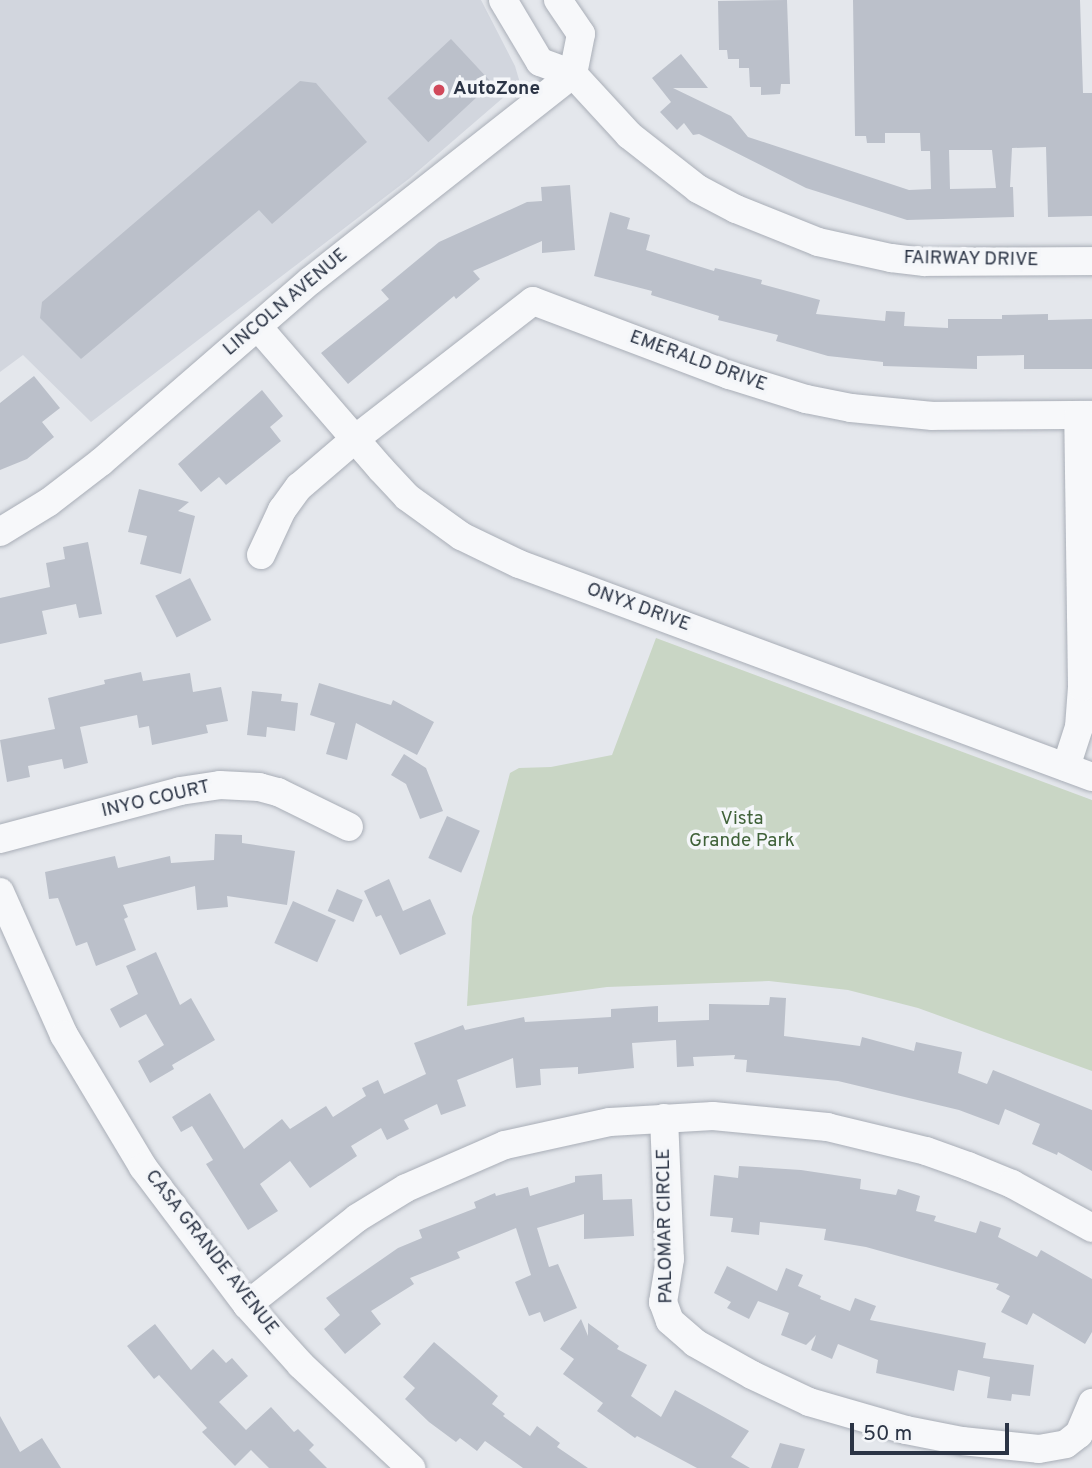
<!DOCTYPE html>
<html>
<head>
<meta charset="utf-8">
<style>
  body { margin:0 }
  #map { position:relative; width:1092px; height:1468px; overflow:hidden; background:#e4e7ec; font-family:Overpass,sans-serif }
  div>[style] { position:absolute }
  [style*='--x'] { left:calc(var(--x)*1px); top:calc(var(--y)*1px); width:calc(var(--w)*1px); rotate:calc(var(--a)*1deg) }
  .built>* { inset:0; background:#d2d6de }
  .green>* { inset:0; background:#c9d6c5 }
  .building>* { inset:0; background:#bbc0ca; transform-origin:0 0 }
  .roads { filter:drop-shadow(0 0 2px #a9aeb7) drop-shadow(0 0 2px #a9aeb7) }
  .minor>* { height:28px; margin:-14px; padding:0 14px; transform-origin:14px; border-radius:14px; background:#f7f8fa }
  .dots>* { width:19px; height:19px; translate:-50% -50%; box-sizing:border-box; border:4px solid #f4f6f9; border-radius:50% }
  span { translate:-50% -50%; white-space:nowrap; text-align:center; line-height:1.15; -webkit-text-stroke:7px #f4f6f9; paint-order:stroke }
  .poi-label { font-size:19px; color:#2b3445; font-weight:700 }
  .left { translate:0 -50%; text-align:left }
  .street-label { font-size:19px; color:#2b3445 }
  .park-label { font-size:19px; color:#3f6138 }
  .scale { position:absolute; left:850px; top:1423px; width:159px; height:32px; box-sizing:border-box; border:4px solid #2b3445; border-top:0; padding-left:9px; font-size:21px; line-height:24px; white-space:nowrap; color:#2b3445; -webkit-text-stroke:5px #f4f6f9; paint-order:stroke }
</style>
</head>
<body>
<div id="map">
  <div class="built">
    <i style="clip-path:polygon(0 0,481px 0,515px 66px,520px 83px,410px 178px,91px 422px,23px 355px,0 372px)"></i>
  </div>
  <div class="green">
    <i style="clip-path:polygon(656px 638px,1092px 800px,1092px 1071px,918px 1008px,848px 990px,769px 981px,607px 987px,467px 1006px,472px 917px,510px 773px,519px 768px,551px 767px,612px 755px)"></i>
  </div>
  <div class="building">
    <i style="clip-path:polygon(787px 0,790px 84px,781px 84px,780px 94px,761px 95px,761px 87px,750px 87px,749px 68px,739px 68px,739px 59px,728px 59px,727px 50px,719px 50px,718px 1px)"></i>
    <i style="clip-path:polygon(evenodd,853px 0,1080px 0,1083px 93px,1092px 93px,1092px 216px,1048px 217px,1046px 147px,1012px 148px,1010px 187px,1013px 187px,1014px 217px,907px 220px,806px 188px,699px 134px,693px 135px,684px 123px,677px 130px,660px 112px,671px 102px,652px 78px,681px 54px,708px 88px,673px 88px,731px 116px,748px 137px,909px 190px,931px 189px,930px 151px,921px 151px,920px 133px,885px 133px,885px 143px,867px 143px,866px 136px,855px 136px,853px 0,949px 150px,992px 150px,996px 188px,950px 189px,949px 150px)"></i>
    <i style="left:451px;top:39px;width:60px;height:87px;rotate:47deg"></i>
    <i style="clip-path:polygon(300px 81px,316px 83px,367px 142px,272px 224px,259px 210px,81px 359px,40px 318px,42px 302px)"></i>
    <i style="clip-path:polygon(570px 185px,575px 250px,542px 253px,542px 241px,473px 271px,480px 279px,456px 299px,454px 296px,348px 384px,321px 353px,389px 299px,381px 290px,439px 242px,527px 202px,542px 201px,541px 187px)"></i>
    <i style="clip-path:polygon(610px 212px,630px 218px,627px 229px,650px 235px,646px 250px,714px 271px,715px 268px,762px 280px,761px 284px,820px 300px,816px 314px,885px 321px,886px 311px,905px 312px,904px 326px,948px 328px,948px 319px,1002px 319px,1002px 315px,1048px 314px,1048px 320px,1092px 319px,1092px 369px,1024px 369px,1024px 355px,977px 356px,977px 369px,883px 366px,883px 362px,828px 356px,776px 341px,778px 335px,718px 320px,719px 316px,651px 295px,652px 291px,594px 276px)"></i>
    <i style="clip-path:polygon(34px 376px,60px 408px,42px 422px,54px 437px,27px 459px,0 470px,0 403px)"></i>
    <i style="clip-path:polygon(262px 390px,283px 416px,270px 427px,281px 441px,226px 485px,219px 477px,201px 492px,178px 464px)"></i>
    <i style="clip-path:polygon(139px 489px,189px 502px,178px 511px,195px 516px,181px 574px,140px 564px,147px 536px,128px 532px)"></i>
    <i style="clip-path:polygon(88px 542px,102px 614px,79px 618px,76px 604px,42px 611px,47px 634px,0 644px,0 598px,50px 587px,46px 563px,65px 559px,63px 547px)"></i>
    <i style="left:190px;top:578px;width:47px;height:39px;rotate:63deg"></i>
    <i style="clip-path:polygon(141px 672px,143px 681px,190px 673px,193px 692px,221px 687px,228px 721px,206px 725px,208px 733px,152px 745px,149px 726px,139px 728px,137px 715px,80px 727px,88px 763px,64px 769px,62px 759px,28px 766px,30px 777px,7px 782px,0 740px,55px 729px,48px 698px,105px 684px,104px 680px)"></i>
    <i style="clip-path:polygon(319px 683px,391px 705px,393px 700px,434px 722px,417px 755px,356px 723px,347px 760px,326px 754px,335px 723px,310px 715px)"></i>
    <i style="clip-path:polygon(252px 691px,282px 694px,281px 701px,298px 703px,295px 731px,267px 727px,266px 737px,247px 735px)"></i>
    <i style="clip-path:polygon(404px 754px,426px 768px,443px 811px,420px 819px,406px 784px,391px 775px)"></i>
    <i style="left:447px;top:816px;width:36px;height:46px;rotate:24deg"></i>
    <i style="clip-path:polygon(215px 834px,242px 835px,242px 843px,295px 851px,287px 905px,227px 896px,228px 907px,197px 910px,195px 886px,123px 905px,128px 917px,124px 919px,136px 950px,96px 966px,87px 942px,76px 946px,58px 898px,49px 899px,45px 872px,115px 856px,118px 868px,170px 856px,171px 863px,214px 860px)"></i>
    <i style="clip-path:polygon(389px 879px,403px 911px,430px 899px,446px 934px,400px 955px,381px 915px,376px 917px,364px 891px)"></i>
    <i style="left:337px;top:889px;width:28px;height:24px;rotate:23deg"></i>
    <i style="left:293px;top:901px;width:47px;height:46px;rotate:24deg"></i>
    <i style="clip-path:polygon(156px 952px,180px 1005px,191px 998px,215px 1040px,172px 1065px,174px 1069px,150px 1083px,138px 1061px,164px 1045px,146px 1014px,120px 1028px,110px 1009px,138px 994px,126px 966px)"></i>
    <i style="clip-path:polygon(770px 997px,786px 998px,784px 1036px,860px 1046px,862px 1037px,914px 1051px,916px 1042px,962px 1052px,958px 1073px,987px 1084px,993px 1070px,1092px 1110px,1092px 1171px,1058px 1152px,1057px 1155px,1032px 1144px,1040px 1124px,1005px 1109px,999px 1125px,959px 1110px,838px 1081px,746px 1072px,747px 1060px,734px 1059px,735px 1055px,693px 1057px,694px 1066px,677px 1067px,676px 1040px,632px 1043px,634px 1068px,578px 1074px,578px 1067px,540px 1069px,541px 1085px,516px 1088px,513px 1058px,457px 1080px,466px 1106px,441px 1115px,437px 1104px,404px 1120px,409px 1129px,387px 1140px,381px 1128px,351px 1146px,357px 1156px,310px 1188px,290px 1161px,260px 1184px,278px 1211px,248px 1230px,206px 1164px,213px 1160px,192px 1126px,181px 1132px,172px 1117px,210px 1093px,244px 1149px,282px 1119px,290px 1129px,326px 1106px,333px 1117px,366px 1096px,362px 1088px,378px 1080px,384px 1094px,426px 1074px,414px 1043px,463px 1025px,465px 1030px,524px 1017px,525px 1022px,611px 1017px,611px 1009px,658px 1006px,658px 1022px,709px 1020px,709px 1004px,769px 1005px)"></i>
    <i style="clip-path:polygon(739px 1166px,801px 1170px,861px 1179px,860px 1189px,896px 1195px,898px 1189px,920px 1196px,916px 1211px,936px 1216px,934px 1221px,976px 1233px,980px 1221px,1001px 1228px,998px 1237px,1037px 1257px,1041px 1250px,1092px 1279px,1092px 1332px,1085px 1344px,1033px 1313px,1027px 1325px,1001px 1312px,1010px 1296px,996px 1289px,999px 1284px,866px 1247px,824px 1240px,826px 1229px,760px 1222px,759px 1235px,731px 1232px,733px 1218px,710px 1216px,714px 1175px,738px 1178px)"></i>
    <i style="clip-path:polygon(602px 1174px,603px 1200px,632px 1199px,634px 1236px,584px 1239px,584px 1214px,537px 1228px,549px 1267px,558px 1264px,577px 1308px,544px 1322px,540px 1312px,529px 1316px,515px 1282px,531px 1275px,516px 1228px,457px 1252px,460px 1258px,410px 1278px,414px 1284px,371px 1311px,381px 1324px,345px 1354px,324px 1329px,340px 1315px,326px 1298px,398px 1248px,422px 1238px,419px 1230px,476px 1208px,474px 1202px,495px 1193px,496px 1196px,528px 1187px,530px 1196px,575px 1182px,575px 1176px)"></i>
    <i style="clip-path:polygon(727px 1266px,777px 1291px,786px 1268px,803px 1275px,798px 1286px,821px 1296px,820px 1299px,850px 1311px,855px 1298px,876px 1306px,870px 1320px,986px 1343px,983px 1358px,1034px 1365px,1030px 1396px,1012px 1394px,1011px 1401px,987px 1398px,990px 1377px,958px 1370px,954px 1391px,876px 1373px,878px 1360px,838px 1344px,832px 1359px,811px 1350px,816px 1335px,806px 1345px,781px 1335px,789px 1313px,758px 1301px,749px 1319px,727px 1308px,731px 1302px,714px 1293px)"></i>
    <i style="clip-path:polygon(581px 1319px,588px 1336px,588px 1323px,619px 1346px,617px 1349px,647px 1365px,631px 1396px,661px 1417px,675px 1390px,749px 1431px,731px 1457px,750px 1468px,697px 1468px,637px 1436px,635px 1438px,597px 1411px,603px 1403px,563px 1374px,574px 1359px,560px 1349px)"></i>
    <i style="clip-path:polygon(155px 1324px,191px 1370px,213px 1349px,226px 1363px,232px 1358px,248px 1376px,219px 1402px,246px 1430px,271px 1407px,294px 1432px,298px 1429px,314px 1445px,309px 1450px,327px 1468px,269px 1468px,251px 1450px,235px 1466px,202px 1432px,207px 1428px,159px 1375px,154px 1379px,127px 1346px)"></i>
    <i style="clip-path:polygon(434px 1342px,498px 1396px,492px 1404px,505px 1414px,503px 1416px,530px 1436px,537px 1426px,560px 1443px,557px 1447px,588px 1468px,523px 1468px,485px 1441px,477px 1451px,460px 1438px,456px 1442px,429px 1422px,405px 1399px,415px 1388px,403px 1377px)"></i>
    <i style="clip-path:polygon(0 1416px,20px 1452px,42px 1438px,61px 1468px,0 1468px)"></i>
    <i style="clip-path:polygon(780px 1443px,805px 1449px,798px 1468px,771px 1468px)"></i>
  </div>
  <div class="roads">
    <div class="minor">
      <i style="--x:503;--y:0;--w:72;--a:59.2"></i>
      <i style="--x:540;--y:62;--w:35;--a:20"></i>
      <i style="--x:573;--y:74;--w:83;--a:47.4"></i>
      <i style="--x:629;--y:135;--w:88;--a:38"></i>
      <i style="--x:698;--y:189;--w:43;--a:27.8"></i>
      <i style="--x:736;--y:209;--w:88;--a:21.9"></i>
      <i style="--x:818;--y:242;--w:75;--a:12.4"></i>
      <i style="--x:891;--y:258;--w:34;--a:7"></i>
      <i style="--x:925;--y:262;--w:167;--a:-0.3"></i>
      <i style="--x:558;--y:0;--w:41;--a:55.9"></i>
      <i style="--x:581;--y:34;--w:41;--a:101.3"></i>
      <i style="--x:258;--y:327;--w:188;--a:49.1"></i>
      <i style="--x:381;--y:469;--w:38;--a:47"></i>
      <i style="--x:407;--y:497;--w:67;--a:35.8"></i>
      <i style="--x:461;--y:536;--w:64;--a:25.8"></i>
      <i style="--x:519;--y:564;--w:611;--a:20.39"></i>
      <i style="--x:0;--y:532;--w:57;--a:-31.5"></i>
      <i style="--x:49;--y:502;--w:66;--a:-37.6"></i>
      <i style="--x:101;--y:462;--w:276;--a:-40.9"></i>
      <i style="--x:310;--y:281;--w:335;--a:-38.2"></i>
      <i style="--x:261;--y:555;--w:50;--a:-65"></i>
      <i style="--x:282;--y:510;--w:29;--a:-54"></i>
      <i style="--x:299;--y:487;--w:74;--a:-40.6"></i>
      <i style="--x:355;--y:439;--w:225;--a:-37.8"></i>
      <i style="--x:533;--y:301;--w:210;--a:20.7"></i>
      <i style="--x:729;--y:375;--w:81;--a:17.3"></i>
      <i style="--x:806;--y:399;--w:46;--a:11.3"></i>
      <i style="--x:851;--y:408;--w:82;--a:5.6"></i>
      <i style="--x:933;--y:416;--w:159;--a:-0.4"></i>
      <i style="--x:1066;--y:767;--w:42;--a:-72"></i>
      <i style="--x:1079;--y:727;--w:40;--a:-85.7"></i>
      <i style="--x:1082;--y:687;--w:272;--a:-90.8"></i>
      <i style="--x:0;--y:839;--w:186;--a:-14.9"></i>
      <i style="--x:180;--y:791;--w:40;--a:-8.5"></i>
      <i style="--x:220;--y:785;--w:39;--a:3"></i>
      <i style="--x:259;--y:787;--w:20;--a:15"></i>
      <i style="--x:278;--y:792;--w:79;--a:26.2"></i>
      <i style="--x:0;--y:892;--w:157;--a:65.9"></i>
      <i style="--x:64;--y:1035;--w:154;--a:59.1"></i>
      <i style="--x:143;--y:1167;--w:173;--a:53"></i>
      <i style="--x:247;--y:1305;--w:81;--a:48"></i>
      <i style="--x:301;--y:1365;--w:151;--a:43.1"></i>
      <i style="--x:664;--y:1118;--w:141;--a:87.6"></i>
      <i style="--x:670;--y:1259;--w:44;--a:99.2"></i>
      <i style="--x:663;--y:1302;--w:20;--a:70"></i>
      <i style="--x:670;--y:1321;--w:33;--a:41"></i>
      <i style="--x:695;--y:1343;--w:65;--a:29.3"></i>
      <i style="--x:752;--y:1375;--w:63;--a:25.3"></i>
      <i style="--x:809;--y:1402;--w:101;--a:16.1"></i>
      <i style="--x:906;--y:1430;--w:57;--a:11.1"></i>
      <i style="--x:962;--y:1441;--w:77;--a:5.9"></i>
      <i style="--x:1039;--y:1449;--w:27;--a:-10"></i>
      <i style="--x:1066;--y:1444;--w:16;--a:-38"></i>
      <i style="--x:1079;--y:1434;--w:34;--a:-67"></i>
      <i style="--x:247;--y:1305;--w:140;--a:-38.3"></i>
      <i style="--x:357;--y:1218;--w:57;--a:-31.5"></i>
      <i style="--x:406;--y:1188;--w:108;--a:-23.5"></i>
      <i style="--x:505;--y:1145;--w:107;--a:-12.4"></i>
      <i style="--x:610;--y:1122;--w:103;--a:-3.3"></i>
      <i style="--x:713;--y:1116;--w:115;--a:5.5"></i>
      <i style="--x:827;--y:1127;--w:102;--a:13.6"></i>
      <i style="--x:926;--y:1151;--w:45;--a:19.7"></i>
      <i style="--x:968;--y:1166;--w:48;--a:22.2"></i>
      <i style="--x:1012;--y:1184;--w:91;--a:28.8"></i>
    </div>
  </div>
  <div class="dots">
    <i style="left:439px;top:90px;background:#d1495b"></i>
  </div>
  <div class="poi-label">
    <span class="left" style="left:453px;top:90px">AutoZone</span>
  </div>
  <div class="street-label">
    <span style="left:971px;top:260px;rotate:1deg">FAIRWAY DRIVE</span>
    <span style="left:286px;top:303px;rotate:-40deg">LINCOLN AVENUE</span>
    <span style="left:698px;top:362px;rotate:20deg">EMERALD DRIVE</span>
    <span style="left:638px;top:608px;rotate:20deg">ONYX DRIVE</span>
    <span style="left:156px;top:800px;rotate:-13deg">INYO COURT</span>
    <span style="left:666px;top:1226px;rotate:-91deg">PALOMAR CIRCLE</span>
    <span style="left:211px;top:1253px;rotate:52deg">CASA GRANDE AVENUE</span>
  </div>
  <div class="park-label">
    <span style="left:742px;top:831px">Vista<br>Grande Park</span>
  </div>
  <div class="scale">50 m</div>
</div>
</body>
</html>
